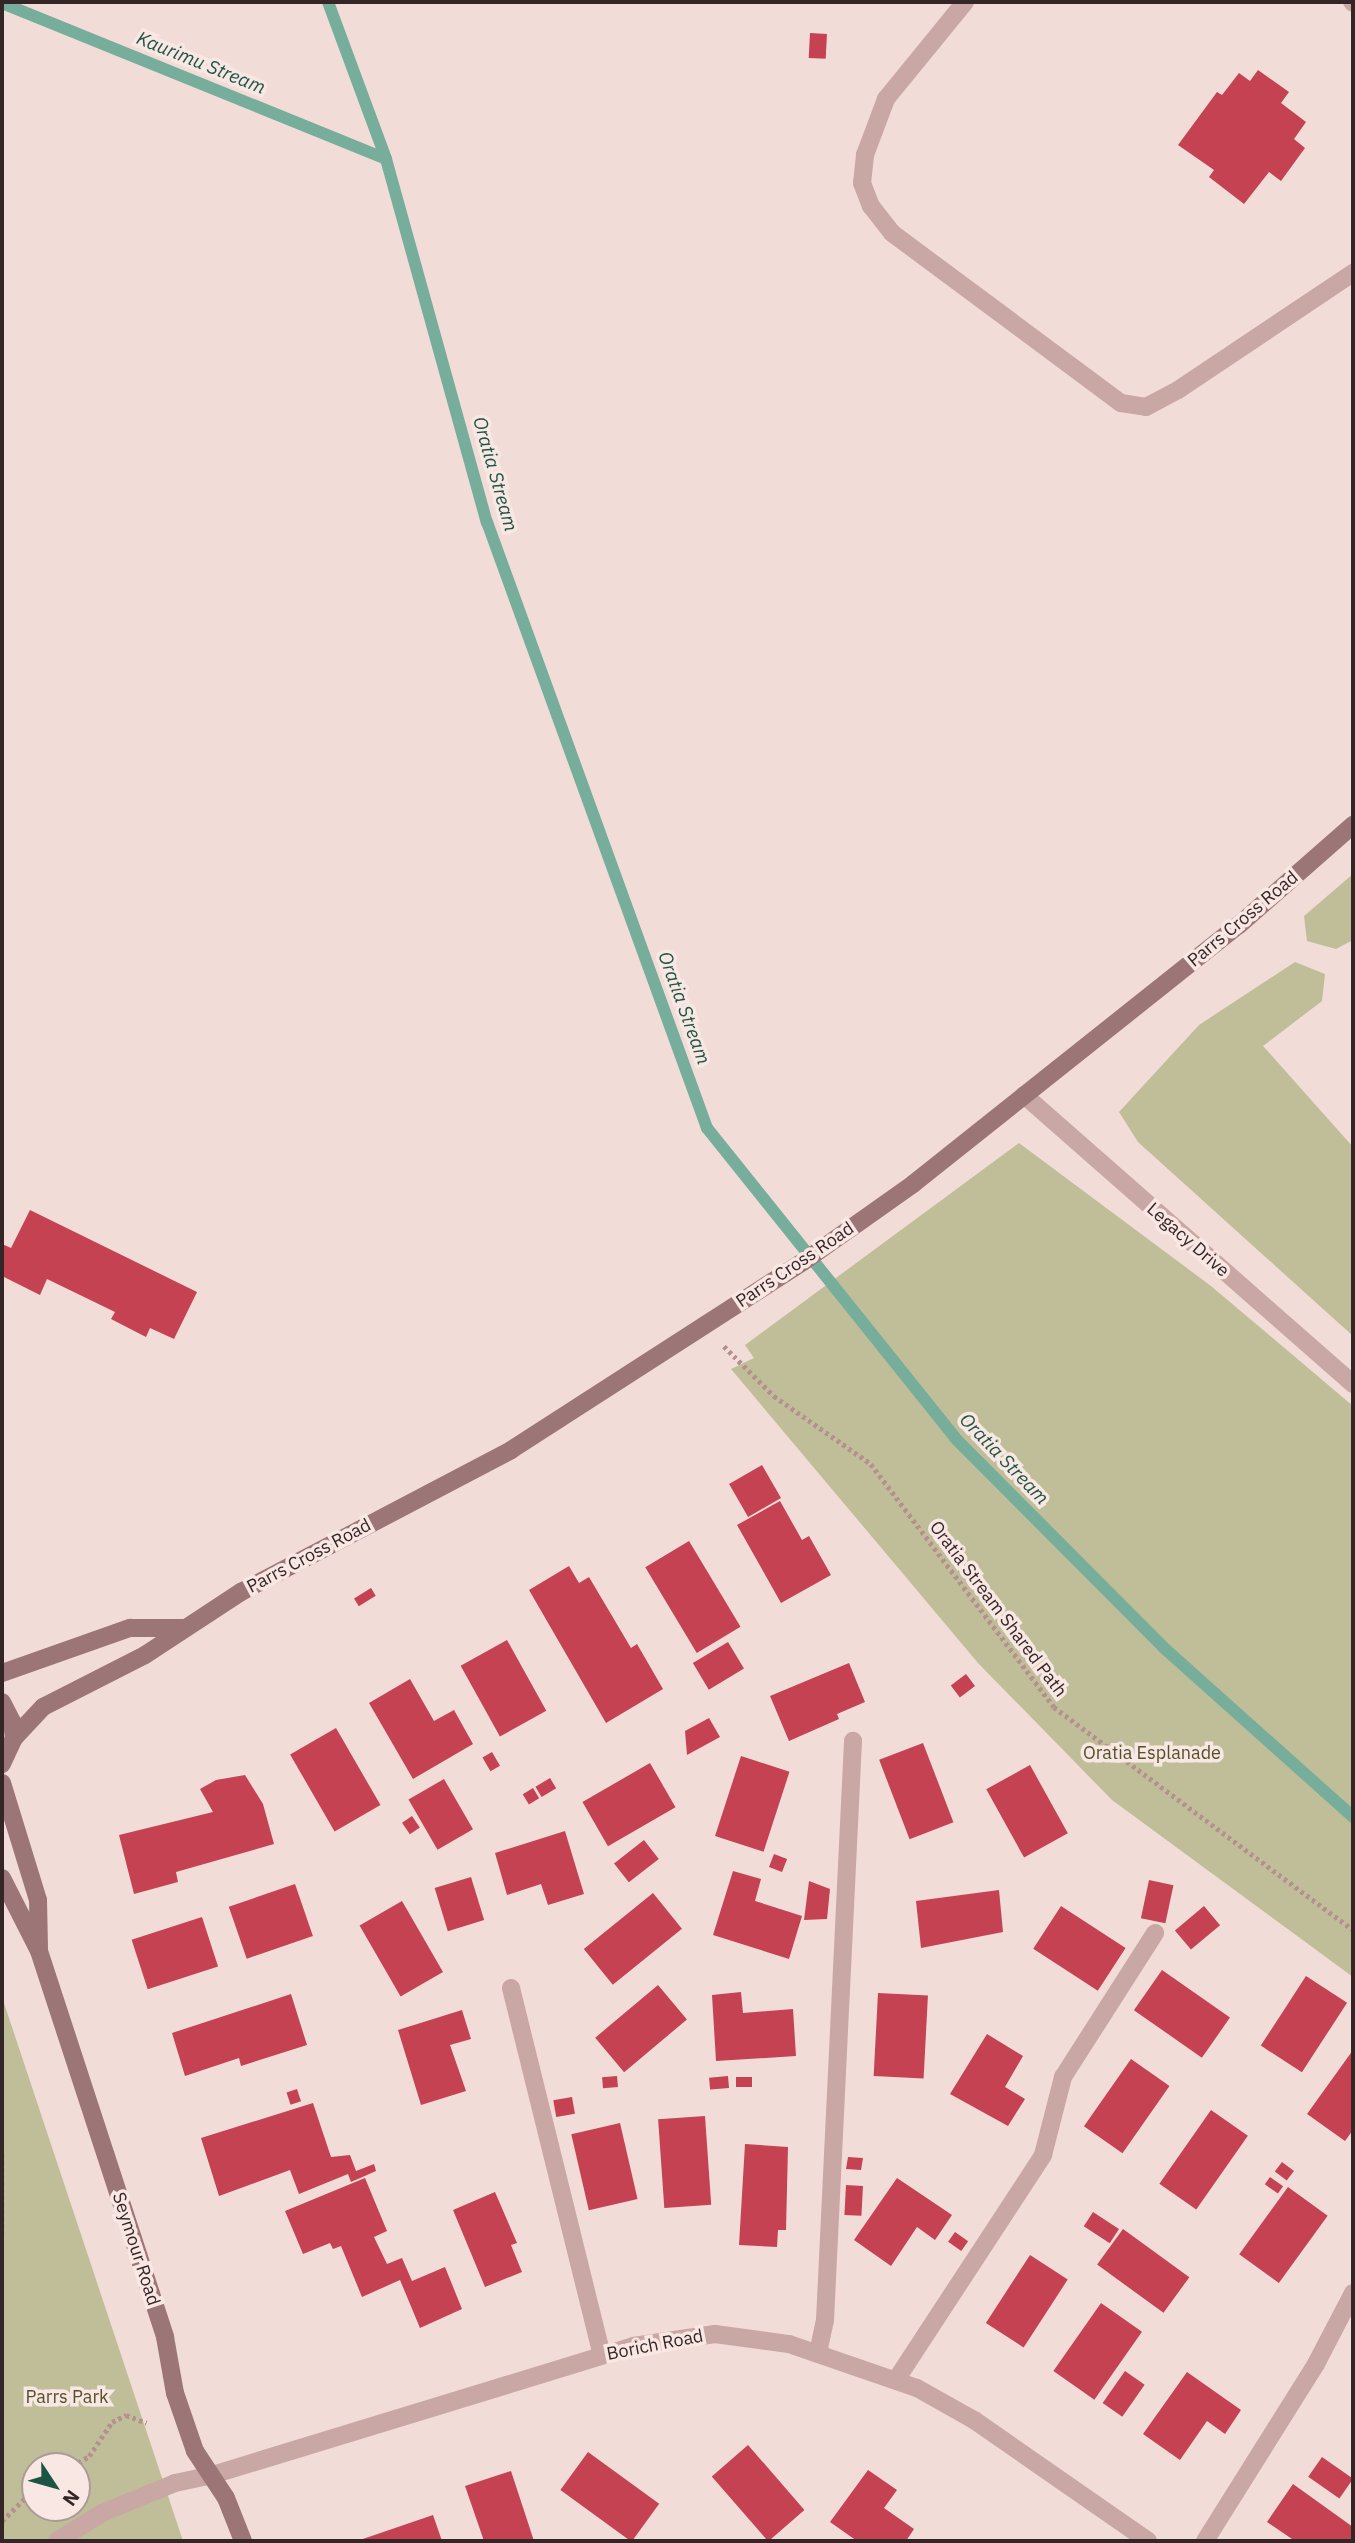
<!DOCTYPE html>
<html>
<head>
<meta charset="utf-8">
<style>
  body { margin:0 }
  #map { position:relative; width:1355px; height:2543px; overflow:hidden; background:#f1dcd8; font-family:"IBM Plex Sans",sans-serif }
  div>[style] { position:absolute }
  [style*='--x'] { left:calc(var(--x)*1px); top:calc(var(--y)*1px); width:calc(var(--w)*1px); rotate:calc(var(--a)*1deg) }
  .green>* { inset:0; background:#bfbe98 }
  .stream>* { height:12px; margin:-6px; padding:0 6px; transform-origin:6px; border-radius:6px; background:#77ad9b }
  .building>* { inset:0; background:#c54253; transform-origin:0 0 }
  .path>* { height:4.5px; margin-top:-2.25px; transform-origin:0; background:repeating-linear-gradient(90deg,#b4918f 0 3.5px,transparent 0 7px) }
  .service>* { height:18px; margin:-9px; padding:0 9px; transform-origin:9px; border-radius:9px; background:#c8a7a4 }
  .minor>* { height:18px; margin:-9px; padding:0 9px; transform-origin:9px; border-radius:9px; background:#c8a7a4 }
  .secondary>* { height:18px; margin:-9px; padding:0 9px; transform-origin:9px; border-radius:9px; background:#9c7676 }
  span { translate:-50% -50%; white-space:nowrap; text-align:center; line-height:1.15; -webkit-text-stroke:7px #f9e7e4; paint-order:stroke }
  .street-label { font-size:18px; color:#342627 }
  .park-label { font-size:18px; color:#52512a }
  .water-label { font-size:19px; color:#1c5543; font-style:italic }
  .frame { position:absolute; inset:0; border:4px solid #342627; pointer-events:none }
  .north { position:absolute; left:21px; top:2452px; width:70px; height:70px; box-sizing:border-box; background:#f9e7e4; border:2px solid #aa9a98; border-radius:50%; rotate:126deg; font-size:19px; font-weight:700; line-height:28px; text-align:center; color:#342627 }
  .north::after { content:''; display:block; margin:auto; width:24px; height:32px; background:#1c5543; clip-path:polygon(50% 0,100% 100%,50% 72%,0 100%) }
</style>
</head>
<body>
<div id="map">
  <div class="green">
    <i style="clip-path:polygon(1353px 874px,1353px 940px,1336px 949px,1307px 941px,1304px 916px)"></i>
    <i style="clip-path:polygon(1295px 962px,1325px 974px,1322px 1001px,1263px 1046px,1353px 1147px,1353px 1336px,1138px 1142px,1119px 1112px,1199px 1025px)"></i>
    <i style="clip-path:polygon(1019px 1143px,1211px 1286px,1353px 1406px,1353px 1977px,1112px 1800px,978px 1663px,731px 1369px,754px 1358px,745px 1345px)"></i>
    <i style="clip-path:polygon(evenodd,2px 1997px,183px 2541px,2px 2541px,2px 1997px,35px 2466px,77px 2466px,77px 2508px,35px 2508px,35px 2466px)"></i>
  </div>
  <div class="stream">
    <i style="--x:328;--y:2;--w:167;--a:69.7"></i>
    <i style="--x:386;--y:159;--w:377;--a:74.5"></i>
    <i style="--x:487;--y:522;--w:645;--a:70.05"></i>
    <i style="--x:707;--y:1128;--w:397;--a:51.3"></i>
    <i style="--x:955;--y:1438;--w:295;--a:45.1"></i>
    <i style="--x:1163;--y:1647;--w:255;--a:41.8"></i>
    <i style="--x:2;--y:3;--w:414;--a:22.1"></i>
  </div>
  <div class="building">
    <i style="left:810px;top:33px;width:17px;height:25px;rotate:3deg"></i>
    <i style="clip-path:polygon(1258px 70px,1289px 92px,1281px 103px,1306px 122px,1294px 139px,1305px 148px,1281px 181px,1269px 172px,1244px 204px,1209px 177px,1214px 170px,1178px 145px,1217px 92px,1222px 95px,1239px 73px,1250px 81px)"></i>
    <i style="clip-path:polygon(30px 1210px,197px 1292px,174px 1339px,150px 1328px,146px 1337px,111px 1319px,115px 1312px,47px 1279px,40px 1295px,2px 1276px,2px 1244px,11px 1248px)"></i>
    <i style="left:762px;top:1465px;width:38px;height:38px;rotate:60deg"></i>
    <i style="clip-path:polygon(780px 1501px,802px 1540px,809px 1536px,831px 1575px,781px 1603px,737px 1525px)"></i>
    <i style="left:689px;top:1541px;width:100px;height:51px;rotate:59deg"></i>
    <i style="clip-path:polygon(569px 1566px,579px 1583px,589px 1577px,631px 1648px,637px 1644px,663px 1689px,606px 1723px,529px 1590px)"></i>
    <i style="left:371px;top:1588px;width:9px;height:20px;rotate:58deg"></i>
    <i style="left:507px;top:1640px;width:81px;height:53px;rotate:61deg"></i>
    <i style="left:728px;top:1642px;width:31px;height:41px;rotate:59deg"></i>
    <i style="clip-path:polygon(849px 1663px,865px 1702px,837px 1714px,839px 1719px,789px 1741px,770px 1696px)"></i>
    <i style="left:966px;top:1674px;width:15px;height:19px;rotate:53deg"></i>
    <i style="clip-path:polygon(410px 1679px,434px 1721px,454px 1710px,473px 1744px,413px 1779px,369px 1703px)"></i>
    <i style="clip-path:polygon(709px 1718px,720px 1737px,687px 1755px,685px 1731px)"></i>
    <i style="left:336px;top:1728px;width:89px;height:53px;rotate:60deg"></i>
    <i style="left:923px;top:1743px;width:85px;height:47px;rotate:69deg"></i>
    <i style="left:492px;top:1752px;width:16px;height:11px;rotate:60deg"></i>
    <i style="left:741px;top:1756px;width:51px;height:84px;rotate:18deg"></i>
    <i style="left:650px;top:1763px;width:51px;height:78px;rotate:60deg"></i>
    <i style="left:1030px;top:1765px;width:78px;height:50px;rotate:61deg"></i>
    <i style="clip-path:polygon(245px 1775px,263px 1804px,274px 1844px,176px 1872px,178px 1882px,134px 1894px,119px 1835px,213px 1812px,200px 1789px,216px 1780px)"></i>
    <i style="left:550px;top:1778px;width:12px;height:17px;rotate:59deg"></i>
    <i style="left:444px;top:1779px;width:58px;height:41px;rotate:60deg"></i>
    <i style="left:533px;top:1788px;width:12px;height:12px;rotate:59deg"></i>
    <i style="left:412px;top:1816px;width:14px;height:12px;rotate:56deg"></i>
    <i style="clip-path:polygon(565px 1831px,584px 1894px,548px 1905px,541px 1884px,507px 1895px,495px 1853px)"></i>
    <i style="left:644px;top:1840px;width:24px;height:38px;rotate:52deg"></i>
    <i style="left:774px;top:1854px;width:14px;height:14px;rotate:21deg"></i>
    <i style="clip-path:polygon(733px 1871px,761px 1879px,755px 1901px,802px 1916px,789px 1959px,713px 1935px)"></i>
    <i style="left:471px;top:1877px;width:45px;height:38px;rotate:73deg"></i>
    <i style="left:1149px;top:1880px;width:25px;height:39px;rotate:12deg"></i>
    <i style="clip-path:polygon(809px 1881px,830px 1889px,827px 1919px,804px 1920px)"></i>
    <i style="left:295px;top:1884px;width:55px;height:70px;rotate:71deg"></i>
    <i style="clip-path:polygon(999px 1890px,1003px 1932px,921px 1948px,916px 1901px)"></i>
    <i style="left:653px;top:1893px;width:46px;height:89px;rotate:51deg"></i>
    <i style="left:402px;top:1901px;width:82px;height:49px;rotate:60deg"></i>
    <i style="left:1061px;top:1906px;width:77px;height:51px;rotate:33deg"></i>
    <i style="left:1204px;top:1906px;width:25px;height:38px;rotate:50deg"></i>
    <i style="left:202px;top:1917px;width:52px;height:74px;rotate:72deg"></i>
    <i style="left:1162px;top:1970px;width:83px;height:49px;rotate:35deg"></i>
    <i style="left:1306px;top:1976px;width:49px;height:83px;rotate:33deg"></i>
    <i style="left:658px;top:1985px;width:45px;height:82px;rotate:50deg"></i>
    <i style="clip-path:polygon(741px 1992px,743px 2013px,793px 2009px,796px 2056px,716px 2061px,712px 1995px)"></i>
    <i style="left:878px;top:1993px;width:50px;height:83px;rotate:3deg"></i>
    <i style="clip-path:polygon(291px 1994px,307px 2045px,241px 2066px,239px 2058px,185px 2076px,172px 2033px)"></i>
    <i style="clip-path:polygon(462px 2010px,471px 2039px,450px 2045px,466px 2091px,421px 2105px,398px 2030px)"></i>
    <i style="clip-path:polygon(987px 2034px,1023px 2056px,1005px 2087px,1025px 2099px,1008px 2126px,950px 2094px)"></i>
    <i style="clip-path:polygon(1353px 2050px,1353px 2130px,1345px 2141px,1307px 2114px)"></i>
    <i style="left:1131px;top:2059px;width:47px;height:82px;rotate:35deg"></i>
    <i style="left:617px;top:2076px;width:11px;height:15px;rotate:85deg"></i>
    <i style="left:728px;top:2076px;width:12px;height:19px;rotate:85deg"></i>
    <i style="left:752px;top:2077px;width:10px;height:16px;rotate:90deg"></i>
    <i style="left:297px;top:2089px;width:13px;height:11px;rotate:72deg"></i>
    <i style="left:572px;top:2097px;width:17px;height:19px;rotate:80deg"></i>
    <i style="clip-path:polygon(313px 2103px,331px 2157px,350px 2155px,356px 2171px,374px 2164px,376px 2171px,351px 2182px,348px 2174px,299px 2194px,290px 2170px,219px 2196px,201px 2138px)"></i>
    <i style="left:1211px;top:2110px;width:45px;height:90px;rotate:35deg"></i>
    <i style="left:705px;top:2116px;width:89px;height:47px;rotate:86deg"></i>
    <i style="left:620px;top:2123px;width:78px;height:50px;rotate:77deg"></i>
    <i style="clip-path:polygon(745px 2144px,788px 2147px,786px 2230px,778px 2230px,777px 2247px,739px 2245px)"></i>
    <i style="clip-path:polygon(848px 2157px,863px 2158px,861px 2170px,846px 2169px)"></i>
    <i style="left:1282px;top:2162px;width:15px;height:12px;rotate:37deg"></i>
    <i style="left:1270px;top:2177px;width:16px;height:9px;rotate:35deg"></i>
    <i style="clip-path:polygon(365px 2178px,387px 2231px,374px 2237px,387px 2264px,402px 2258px,412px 2281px,445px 2267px,462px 2309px,420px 2328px,400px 2280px,362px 2297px,341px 2246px,333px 2249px,330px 2243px,303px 2254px,285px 2211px)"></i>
    <i style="clip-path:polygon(897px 2178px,952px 2215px,935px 2240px,917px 2227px,891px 2266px,854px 2240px)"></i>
    <i style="left:846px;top:2185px;width:17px;height:30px;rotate:3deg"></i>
    <i style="left:1288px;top:2187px;width:49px;height:83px;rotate:36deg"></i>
    <i style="clip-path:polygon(495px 2192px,517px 2243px,511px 2245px,522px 2272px,485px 2287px,453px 2210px)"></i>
    <i style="left:1093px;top:2212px;width:31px;height:17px;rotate:33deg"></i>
    <i style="left:1123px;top:2229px;width:82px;height:44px;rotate:36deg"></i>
    <i style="left:955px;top:2232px;width:16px;height:12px;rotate:35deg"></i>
    <i style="left:1030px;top:2255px;width:45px;height:81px;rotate:33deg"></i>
    <i style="left:1101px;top:2303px;width:50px;height:83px;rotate:35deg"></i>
    <i style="left:1125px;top:2371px;width:24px;height:39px;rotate:35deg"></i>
    <i style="clip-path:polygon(1187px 2372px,1241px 2410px,1225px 2434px,1207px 2421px,1180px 2460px,1143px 2434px)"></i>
    <i style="left:748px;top:2445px;width:86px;height:48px;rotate:49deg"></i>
    <i style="left:588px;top:2452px;width:88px;height:47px;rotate:36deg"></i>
    <i style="left:1322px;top:2457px;width:38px;height:24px;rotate:35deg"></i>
    <i style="clip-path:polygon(868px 2470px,897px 2490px,884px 2508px,914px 2529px,906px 2541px,857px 2541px,830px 2522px)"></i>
    <i style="clip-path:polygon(511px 2471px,534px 2541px,484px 2541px,465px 2486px)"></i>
    <i style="clip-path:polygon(1293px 2484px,1353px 2527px,1353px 2541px,1295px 2541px,1267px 2522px)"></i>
    <i style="clip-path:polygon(433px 2515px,442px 2541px,357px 2541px)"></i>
  </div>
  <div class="path">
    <i style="--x:724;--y:1346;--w:71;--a:45"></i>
    <i style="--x:774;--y:1396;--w:118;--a:35"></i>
    <i style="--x:871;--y:1464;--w:304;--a:53"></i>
    <i style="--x:1054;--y:1707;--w:373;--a:36.7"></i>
    <i style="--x:2;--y:2154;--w:83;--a:90"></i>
    <i style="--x:72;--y:2466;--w:20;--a:-30"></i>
    <i style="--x:89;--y:2456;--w:41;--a:-55.9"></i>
    <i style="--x:112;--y:2422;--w:16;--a:-27"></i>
    <i style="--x:126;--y:2415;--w:22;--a:21"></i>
    <i style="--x:2;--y:2521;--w:47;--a:-45"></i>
  </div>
  <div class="service">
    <i style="--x:965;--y:2;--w:125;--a:129.2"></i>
    <i style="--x:886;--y:99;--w:60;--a:110.6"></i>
    <i style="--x:865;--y:155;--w:28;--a:96"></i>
    <i style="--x:862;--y:183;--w:25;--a:69"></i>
    <i style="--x:871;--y:206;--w:34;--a:52"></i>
    <i style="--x:892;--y:233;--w:285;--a:36.6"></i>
    <i style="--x:1121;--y:403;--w:25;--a:9"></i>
    <i style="--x:1146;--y:407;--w:36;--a:-28"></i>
    <i style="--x:1178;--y:390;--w:211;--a:-33.8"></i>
    <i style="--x:511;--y:1988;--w:378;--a:76.1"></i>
    <i style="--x:818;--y:2353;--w:34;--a:-78"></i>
    <i style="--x:825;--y:2320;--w:580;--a:-87.23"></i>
    <i style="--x:896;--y:2380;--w:269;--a:-56.8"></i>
    <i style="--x:1043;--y:2155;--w:81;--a:-75.6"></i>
    <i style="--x:1063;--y:2077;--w:171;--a:-57.4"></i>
    <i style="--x:57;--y:2541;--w:53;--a:-31.9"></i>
    <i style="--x:102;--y:2513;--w:79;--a:-22.3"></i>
    <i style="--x:175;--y:2483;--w:35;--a:-12"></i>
    <i style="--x:1205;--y:2541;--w:209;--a:-57.9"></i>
    <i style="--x:1316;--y:2364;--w:80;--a:-62.5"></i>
  </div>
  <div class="minor">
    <i style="--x:1352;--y:2;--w:1;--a:45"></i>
    <i style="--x:1024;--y:1095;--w:438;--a:41.3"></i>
    <i style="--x:209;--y:2476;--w:443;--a:-17"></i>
    <i style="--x:633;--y:2346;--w:83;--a:-8.3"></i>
    <i style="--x:715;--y:2334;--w:75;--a:7.7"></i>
    <i style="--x:789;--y:2344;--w:135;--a:19"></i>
    <i style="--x:917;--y:2388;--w:65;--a:29.3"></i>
    <i style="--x:974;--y:2420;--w:212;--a:34.8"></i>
  </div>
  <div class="secondary">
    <i style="--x:2;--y:1673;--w:136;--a:-19.4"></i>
    <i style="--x:130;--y:1628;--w:54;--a:0"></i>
    <i style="--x:2;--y:1702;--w:22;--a:63"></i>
    <i style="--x:12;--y:1722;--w:16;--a:83"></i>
    <i style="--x:14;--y:1738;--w:29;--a:115"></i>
    <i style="--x:14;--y:1738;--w:42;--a:-46.9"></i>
    <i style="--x:43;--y:1707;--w:114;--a:-27"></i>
    <i style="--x:145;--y:1655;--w:115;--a:-33.3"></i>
    <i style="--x:241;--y:1592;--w:305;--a:-27.7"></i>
    <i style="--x:511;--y:1450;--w:347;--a:-32.8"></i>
    <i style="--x:803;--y:1262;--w:135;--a:-35.3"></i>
    <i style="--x:913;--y:1184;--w:416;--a:-38.5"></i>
    <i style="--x:1239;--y:925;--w:152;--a:-41.3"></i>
    <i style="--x:2;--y:1783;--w:122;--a:72.9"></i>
    <i style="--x:38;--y:1900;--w:48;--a:88.8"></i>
    <i style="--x:2;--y:1878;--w:82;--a:63.1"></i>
    <i style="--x:39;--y:1951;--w:406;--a:71.9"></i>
    <i style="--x:165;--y:2337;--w:57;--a:79.9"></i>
    <i style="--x:175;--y:2393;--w:61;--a:71"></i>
    <i style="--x:195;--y:2451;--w:56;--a:56.6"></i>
    <i style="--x:226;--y:2498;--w:46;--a:68.4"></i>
  </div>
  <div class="street-label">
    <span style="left:1243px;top:919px;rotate:-40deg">Parrs Cross Road</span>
    <span style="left:1188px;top:1240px;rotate:41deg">Legacy Drive</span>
    <span style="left:795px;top:1265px;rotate:-34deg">Parrs Cross Road</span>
    <span style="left:309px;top:1556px;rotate:-28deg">Parrs Cross Road</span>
    <span style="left:998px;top:1609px;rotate:53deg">Oratia Stream Shared Path</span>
    <span style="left:136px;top:2249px;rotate:72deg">Seymour Road</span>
    <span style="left:655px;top:2345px;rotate:-11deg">Borich Road</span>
  </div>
  <div class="park-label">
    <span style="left:1152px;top:1753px">Oratia Esplanade</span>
    <span style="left:67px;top:2397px">Parrs Park</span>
  </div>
  <div class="water-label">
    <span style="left:201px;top:63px;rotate:22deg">Kaurimu Stream</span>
    <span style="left:495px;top:474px;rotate:74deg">Oratia Stream</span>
    <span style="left:684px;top:1008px;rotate:70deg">Oratia Stream</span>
    <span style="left:1004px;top:1459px;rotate:46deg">Oratia Stream</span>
  </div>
  <div class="frame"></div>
  <div class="north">N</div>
</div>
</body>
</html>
